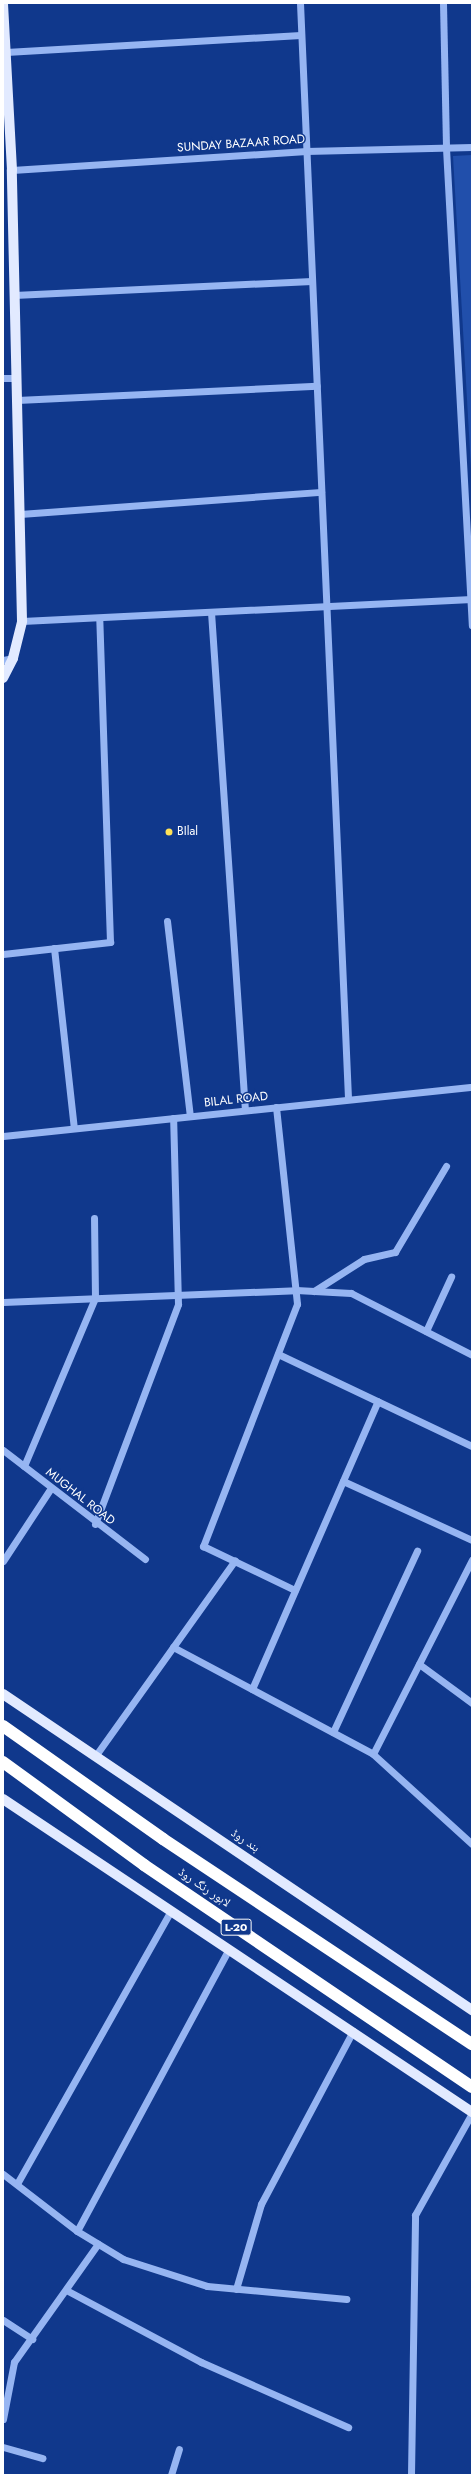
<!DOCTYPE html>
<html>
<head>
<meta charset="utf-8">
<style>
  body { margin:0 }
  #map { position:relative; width:475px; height:2478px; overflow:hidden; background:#10388c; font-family:Jost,"Noto Naskh Arabic",sans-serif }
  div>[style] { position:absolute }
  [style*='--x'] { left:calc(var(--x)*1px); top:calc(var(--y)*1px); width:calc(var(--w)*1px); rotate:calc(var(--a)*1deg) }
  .green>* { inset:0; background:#214fab }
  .minor>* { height:7px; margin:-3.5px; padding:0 3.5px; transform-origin:3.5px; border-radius:3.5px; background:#96b5f2 }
  .major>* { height:10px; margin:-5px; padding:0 5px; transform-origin:5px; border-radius:5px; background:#e2eaff }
  .highway-bridge>* { height:12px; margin:-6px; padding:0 6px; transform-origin:6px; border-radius:6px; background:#fff }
  .dots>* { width:11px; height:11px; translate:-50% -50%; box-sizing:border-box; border:2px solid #10388c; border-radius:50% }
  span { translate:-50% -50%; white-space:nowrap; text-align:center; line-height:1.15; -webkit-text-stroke:3px #10388c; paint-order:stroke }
  .shield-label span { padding:1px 3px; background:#10388c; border:1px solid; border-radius:3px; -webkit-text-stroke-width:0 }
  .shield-label { font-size:11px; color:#fff; font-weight:700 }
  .street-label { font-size:12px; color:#fff }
  .poi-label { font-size:12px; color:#fff }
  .left { translate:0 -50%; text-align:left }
  .frame { position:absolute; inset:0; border:4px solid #fff; pointer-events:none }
</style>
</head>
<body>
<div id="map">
  <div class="green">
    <i style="clip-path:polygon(472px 155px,472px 486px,453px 156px)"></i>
  </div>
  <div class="minor">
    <i style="--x:300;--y:3;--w:1097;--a:87.49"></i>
    <i style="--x:443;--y:3;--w:145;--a:88.8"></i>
    <i style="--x:446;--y:148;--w:478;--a:86.9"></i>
    <i style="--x:6;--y:52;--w:295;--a:-3.3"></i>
    <i style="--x:12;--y:170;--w:295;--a:-3.7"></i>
    <i style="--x:306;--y:151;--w:166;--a:-1.4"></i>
    <i style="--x:14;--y:295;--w:298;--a:-2.7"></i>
    <i style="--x:3;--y:378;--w:13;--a:0"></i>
    <i style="--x:17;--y:400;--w:300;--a:-2.7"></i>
    <i style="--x:20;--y:514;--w:302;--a:-4.2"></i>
    <i style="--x:211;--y:612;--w:499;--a:86.1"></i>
    <i style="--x:22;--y:621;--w:450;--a:-2.8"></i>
    <i style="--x:3;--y:660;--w:10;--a:-11"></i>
    <i style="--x:167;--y:921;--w:196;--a:83.3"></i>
    <i style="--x:54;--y:948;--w:181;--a:83.7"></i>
    <i style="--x:3;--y:954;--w:108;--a:-6.4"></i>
    <i style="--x:110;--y:942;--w:324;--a:-91.9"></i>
    <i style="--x:276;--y:1107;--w:198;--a:83.9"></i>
    <i style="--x:297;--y:1304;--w:260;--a:111.2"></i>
    <i style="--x:203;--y:1546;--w:102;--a:25.6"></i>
    <i style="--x:3;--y:1136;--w:472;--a:-6"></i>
    <i style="--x:314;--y:1291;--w:59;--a:-32.6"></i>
    <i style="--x:364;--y:1259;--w:32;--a:-13"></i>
    <i style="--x:395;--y:1252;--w:100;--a:-59.3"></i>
    <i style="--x:3;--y:1302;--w:293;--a:-2.3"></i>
    <i style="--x:296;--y:1290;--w:55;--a:3.1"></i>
    <i style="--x:351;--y:1293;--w:136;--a:27.1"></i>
    <i style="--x:426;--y:1331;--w:60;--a:-65.2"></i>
    <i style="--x:278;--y:1354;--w:215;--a:25.4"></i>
    <i style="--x:3;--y:1450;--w:179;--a:37.5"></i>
    <i style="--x:24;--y:1466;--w:182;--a:-67.1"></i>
    <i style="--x:95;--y:1298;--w:80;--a:-90.7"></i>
    <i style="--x:343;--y:1481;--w:142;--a:24.6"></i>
    <i style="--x:95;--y:1524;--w:235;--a:-69.3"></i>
    <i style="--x:178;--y:1304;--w:186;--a:-91.5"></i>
    <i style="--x:3;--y:1561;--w:87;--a:-56.7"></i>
    <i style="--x:173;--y:1647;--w:227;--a:28.1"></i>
    <i style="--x:373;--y:1754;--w:134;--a:42.3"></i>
    <i style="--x:419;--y:1664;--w:66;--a:36.3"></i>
    <i style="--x:252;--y:1689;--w:314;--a:-66.4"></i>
    <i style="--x:333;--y:1732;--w:200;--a:-65.1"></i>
    <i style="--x:373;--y:1754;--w:218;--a:-63"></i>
    <i style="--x:96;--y:1755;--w:239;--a:-54.5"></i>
    <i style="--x:3;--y:2174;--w:93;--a:37.6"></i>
    <i style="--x:77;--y:2231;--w:54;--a:31.3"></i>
    <i style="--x:123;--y:2259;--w:88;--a:17.8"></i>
    <i style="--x:207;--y:2286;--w:140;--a:5.3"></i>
    <i style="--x:18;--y:2182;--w:312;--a:-60.6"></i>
    <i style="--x:77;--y:2231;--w:320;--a:-61.7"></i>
    <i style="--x:236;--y:2289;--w:89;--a:-73.6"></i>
    <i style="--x:261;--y:2204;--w:196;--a:-62"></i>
    <i style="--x:68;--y:2291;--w:151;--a:28.1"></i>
    <i style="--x:201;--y:2362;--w:161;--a:23.9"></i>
    <i style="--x:3;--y:2320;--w:35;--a:33"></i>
    <i style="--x:3;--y:2419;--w:58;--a:-79.1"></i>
    <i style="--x:14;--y:2362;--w:145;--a:-54.6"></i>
    <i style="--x:3;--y:2447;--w:41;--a:15.8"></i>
    <i style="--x:171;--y:2475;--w:27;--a:-73"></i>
    <i style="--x:411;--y:2475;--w:260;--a:-89.1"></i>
    <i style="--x:415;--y:2215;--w:117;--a:-60.8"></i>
  </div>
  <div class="major">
    <i style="--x:3;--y:678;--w:22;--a:-63"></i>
    <i style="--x:13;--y:658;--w:38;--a:-76"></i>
    <i style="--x:22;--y:621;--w:451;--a:-91.3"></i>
    <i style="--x:12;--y:170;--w:167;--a:-93.1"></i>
    <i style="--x:3;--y:1694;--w:566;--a:33.97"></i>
    <i style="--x:3;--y:1799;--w:564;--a:33.72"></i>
  </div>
  <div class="highway-bridge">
    <i style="--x:3;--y:1726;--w:196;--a:35.2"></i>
    <i style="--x:163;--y:1839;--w:371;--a:33.6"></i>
    <i style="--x:3;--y:1762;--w:175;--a:36.1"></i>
    <i style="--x:144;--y:1865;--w:396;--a:34.1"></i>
  </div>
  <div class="dots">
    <i style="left:169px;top:832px;background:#ffe258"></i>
  </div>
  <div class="shield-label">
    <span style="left:236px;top:1927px">L-20</span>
  </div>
  <div class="street-label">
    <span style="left:241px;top:144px;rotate:-4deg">SUNDAY BAZAAR ROAD</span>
    <span style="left:236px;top:1100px;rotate:-6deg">BILAL ROAD</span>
    <span style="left:80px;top:1497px;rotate:38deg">MUGHAL ROAD</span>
    <span style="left:245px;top:1841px;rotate:34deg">بند روڈ</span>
    <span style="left:204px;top:1888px;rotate:34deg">لاہور رنگ روڈ</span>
  </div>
  <div class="poi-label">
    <span class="left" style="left:177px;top:832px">BIlal</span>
  </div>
  <div class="frame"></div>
</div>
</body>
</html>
